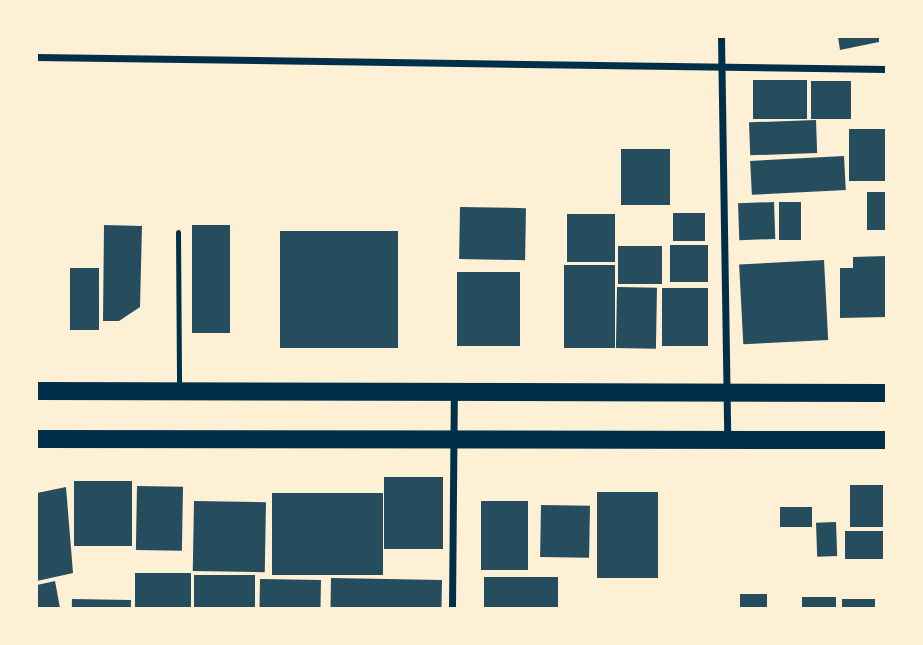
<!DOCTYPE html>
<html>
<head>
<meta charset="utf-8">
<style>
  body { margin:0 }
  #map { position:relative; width:923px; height:645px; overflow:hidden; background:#fdf0d5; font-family:"Zilla Slab",serif }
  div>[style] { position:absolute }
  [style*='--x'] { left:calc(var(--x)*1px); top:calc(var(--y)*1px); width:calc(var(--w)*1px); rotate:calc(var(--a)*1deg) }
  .building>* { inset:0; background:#264d5e; transform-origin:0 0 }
  .service>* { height:5px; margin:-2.5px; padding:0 2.5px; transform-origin:2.5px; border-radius:2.5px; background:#003049 }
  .minor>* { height:7px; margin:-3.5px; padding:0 3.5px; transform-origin:3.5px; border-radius:3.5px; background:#003049 }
  .primary>* { height:18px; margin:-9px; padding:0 9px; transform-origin:9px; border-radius:9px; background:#003049 }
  span { translate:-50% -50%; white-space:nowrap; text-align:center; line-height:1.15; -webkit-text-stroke:5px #fdf0d5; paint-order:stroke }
  .frame { position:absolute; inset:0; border:38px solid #fdf0d5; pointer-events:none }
</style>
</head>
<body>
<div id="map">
  <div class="building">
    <i style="clip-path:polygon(838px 37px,879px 37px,879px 42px,840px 50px)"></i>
    <i style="left:753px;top:80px;width:54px;height:39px"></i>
    <i style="left:811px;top:81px;width:40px;height:38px"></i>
    <i style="left:816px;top:120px;width:33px;height:67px;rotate:88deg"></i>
    <i style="left:886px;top:129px;width:52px;height:37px;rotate:90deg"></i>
    <i style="left:621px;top:149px;width:49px;height:56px"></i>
    <i style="left:844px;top:156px;width:34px;height:94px;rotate:87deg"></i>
    <i style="left:886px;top:192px;width:38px;height:19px;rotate:90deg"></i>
    <i style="left:774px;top:202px;width:37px;height:36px;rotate:88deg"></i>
    <i style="left:779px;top:202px;width:22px;height:38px"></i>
    <i style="left:460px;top:207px;width:66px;height:52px;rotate:1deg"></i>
    <i style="left:673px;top:213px;width:32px;height:28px"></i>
    <i style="left:567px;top:214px;width:48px;height:48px"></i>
    <i style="clip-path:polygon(104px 225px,142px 226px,140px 307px,119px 321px,103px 321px)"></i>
    <i style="left:192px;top:225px;width:38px;height:108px"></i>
    <i style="left:280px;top:231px;width:118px;height:117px"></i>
    <i style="left:670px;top:245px;width:38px;height:37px"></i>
    <i style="left:618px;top:246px;width:44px;height:38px"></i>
    <i style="clip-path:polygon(886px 256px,886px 317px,840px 318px,840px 268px,853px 268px,853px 257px)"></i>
    <i style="left:824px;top:260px;width:80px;height:85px;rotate:87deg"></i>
    <i style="left:564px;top:265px;width:51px;height:83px"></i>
    <i style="left:70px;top:268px;width:29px;height:62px"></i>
    <i style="left:457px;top:272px;width:63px;height:74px"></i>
    <i style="left:617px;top:287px;width:40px;height:61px;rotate:1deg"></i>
    <i style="left:662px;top:288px;width:46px;height:58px"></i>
    <i style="left:384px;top:477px;width:59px;height:72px"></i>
    <i style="left:74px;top:481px;width:58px;height:65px"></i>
    <i style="left:850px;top:485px;width:33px;height:42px"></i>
    <i style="left:137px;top:486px;width:46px;height:64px;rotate:1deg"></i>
    <i style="clip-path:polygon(66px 487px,73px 573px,37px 581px,37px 493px)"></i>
    <i style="left:597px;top:492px;width:61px;height:86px"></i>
    <i style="left:272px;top:493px;width:111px;height:82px"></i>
    <i style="left:194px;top:501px;width:72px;height:70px;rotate:1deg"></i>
    <i style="left:481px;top:501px;width:47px;height:69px"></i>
    <i style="left:541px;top:505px;width:49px;height:52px;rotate:1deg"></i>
    <i style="left:780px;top:507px;width:32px;height:20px"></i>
    <i style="left:836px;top:522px;width:34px;height:20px;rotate:88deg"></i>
    <i style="left:845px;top:531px;width:38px;height:28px"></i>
    <i style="left:135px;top:573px;width:56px;height:35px"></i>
    <i style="left:194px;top:575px;width:61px;height:33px"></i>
    <i style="left:484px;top:577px;width:74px;height:31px"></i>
    <i style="left:331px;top:578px;width:111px;height:30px;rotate:1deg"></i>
    <i style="left:260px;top:579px;width:61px;height:29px;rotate:1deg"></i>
    <i style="clip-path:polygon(55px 581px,60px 608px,37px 608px,37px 585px)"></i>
    <i style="left:740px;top:594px;width:27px;height:14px"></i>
    <i style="left:836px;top:597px;width:11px;height:34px;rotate:90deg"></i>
    <i style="left:72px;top:599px;width:59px;height:9px;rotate:1deg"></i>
    <i style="left:875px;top:599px;width:9px;height:33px;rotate:90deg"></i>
  </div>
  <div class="service">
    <i style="--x:178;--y:232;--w:155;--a:89.6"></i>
  </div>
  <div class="minor">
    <i style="--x:721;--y:37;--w:401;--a:89.1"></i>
    <i style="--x:37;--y:57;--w:849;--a:0.81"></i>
    <i style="--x:452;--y:608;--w:216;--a:-89.5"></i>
  </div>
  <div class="primary">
    <i style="--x:37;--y:391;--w:849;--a:0.13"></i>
    <i style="--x:37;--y:439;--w:849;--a:0.07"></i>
  </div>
  <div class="frame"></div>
</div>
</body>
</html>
